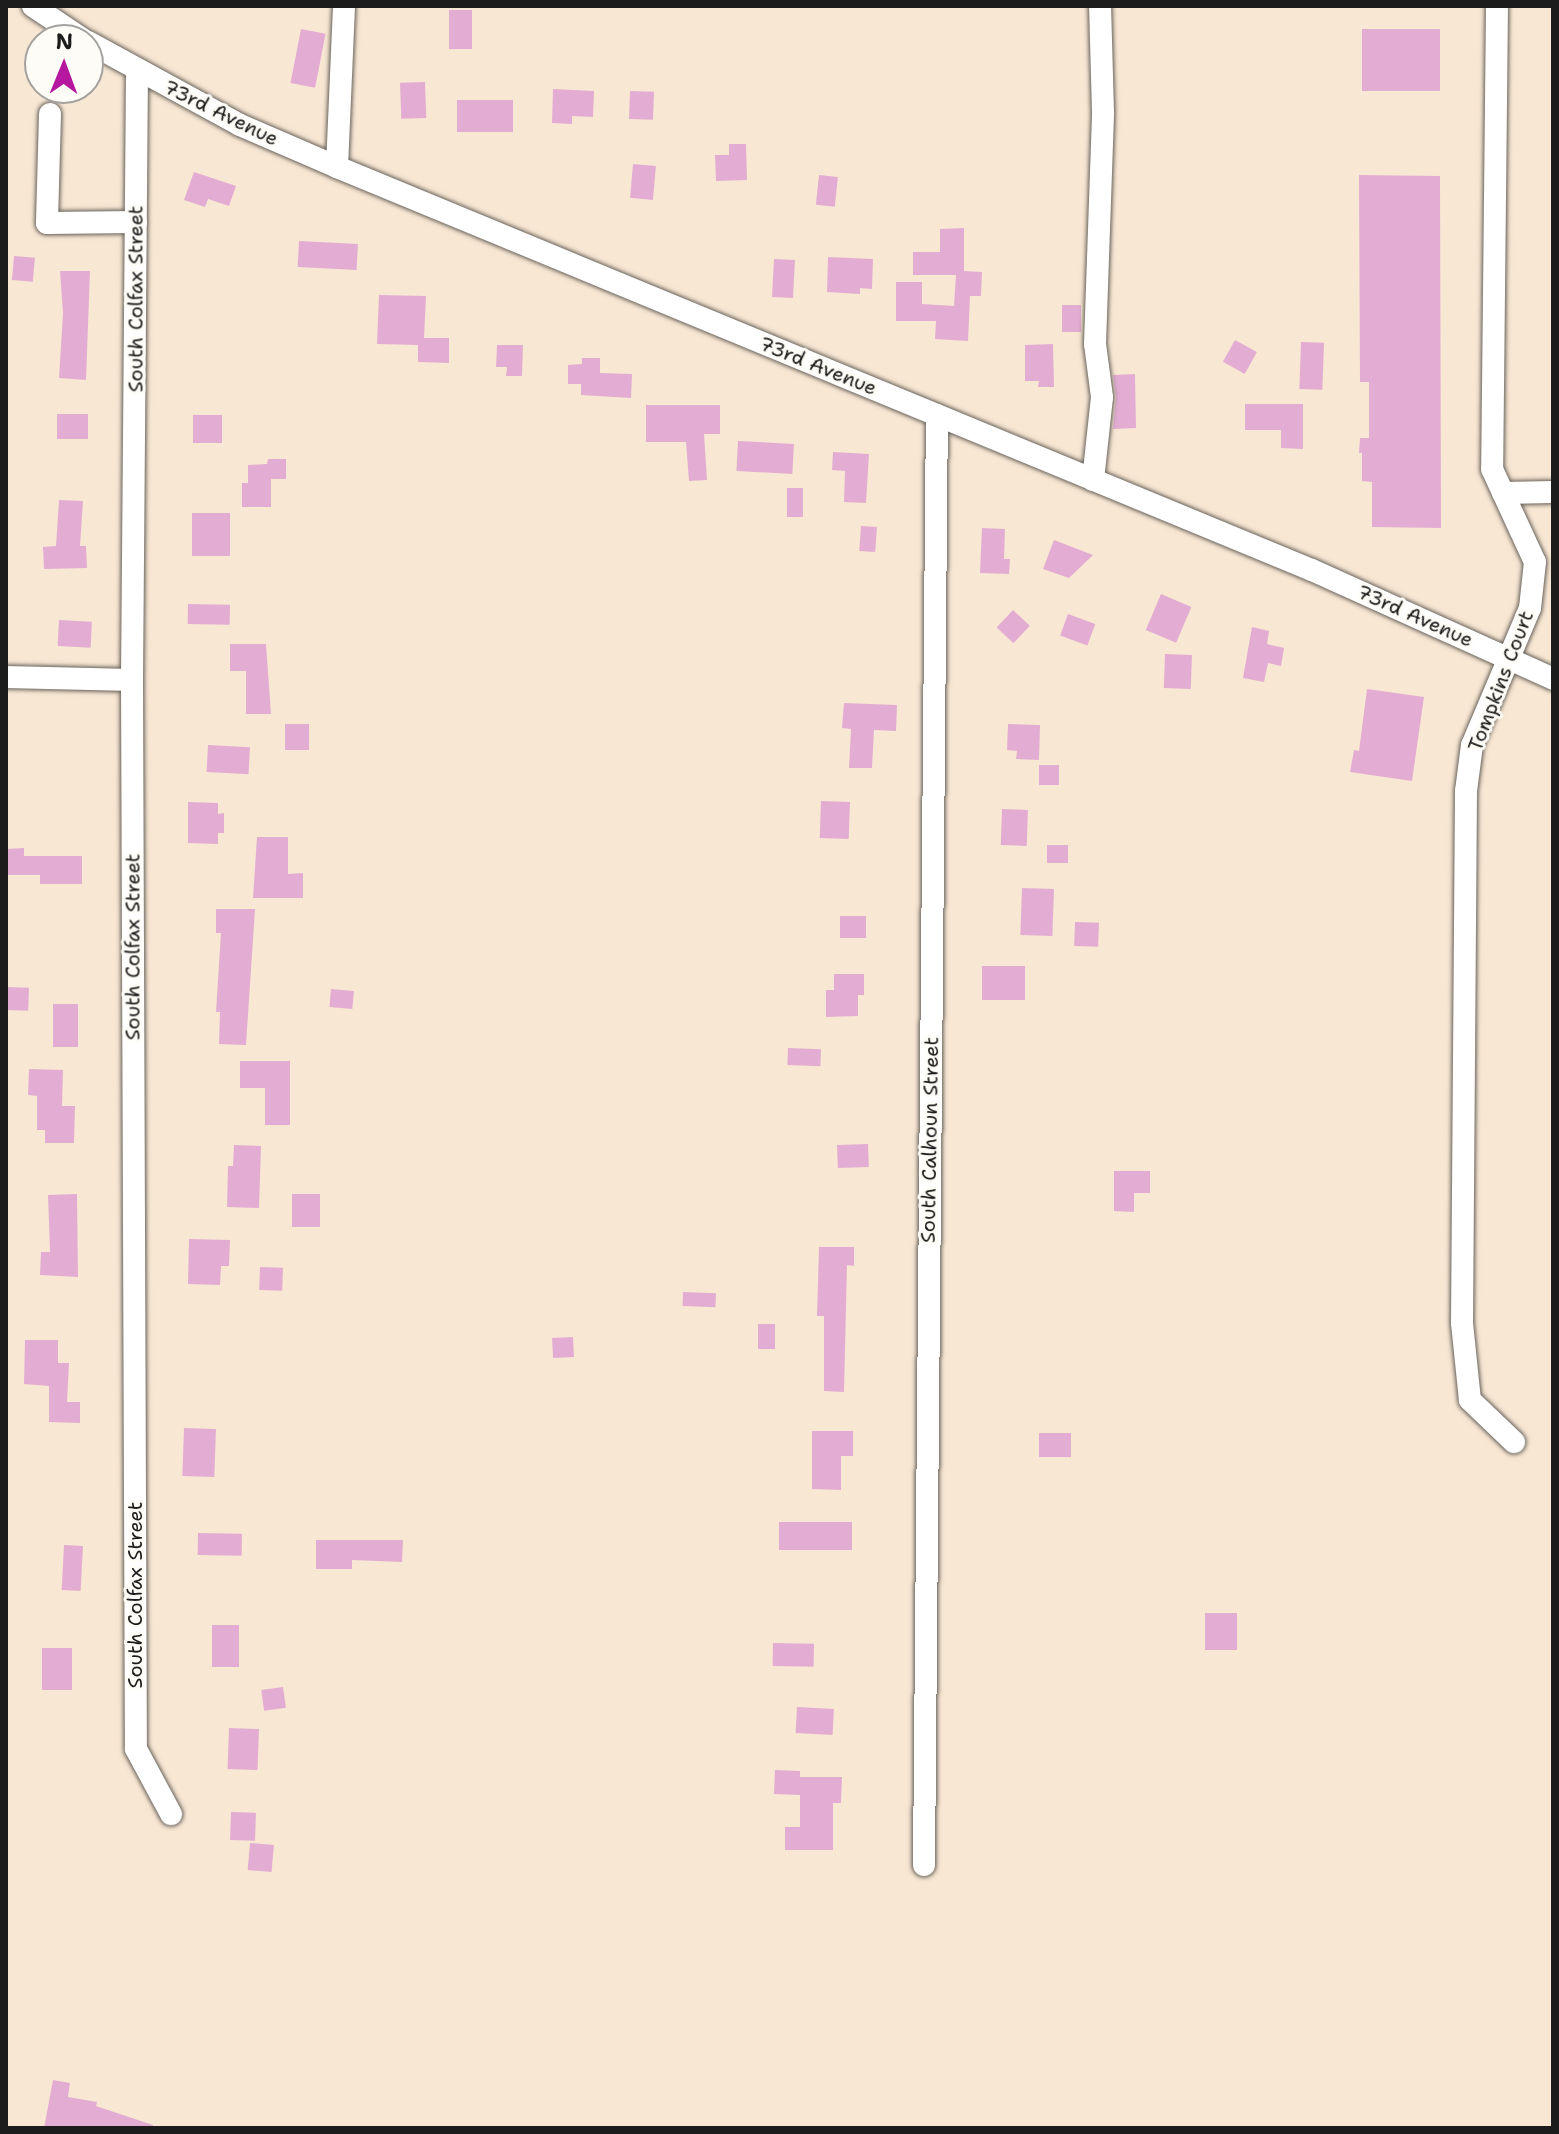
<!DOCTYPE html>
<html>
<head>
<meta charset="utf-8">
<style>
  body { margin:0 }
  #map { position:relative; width:1559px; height:2134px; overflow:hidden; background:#f8e7d3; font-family:"Shantell Sans",sans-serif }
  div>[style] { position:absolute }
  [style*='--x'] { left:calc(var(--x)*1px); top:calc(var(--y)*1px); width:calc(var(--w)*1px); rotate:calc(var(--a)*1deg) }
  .building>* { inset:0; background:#e3add3; transform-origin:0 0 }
  .roads { filter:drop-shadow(0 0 2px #69635c) drop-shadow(0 0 2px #69635c) }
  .minor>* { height:22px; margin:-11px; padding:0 11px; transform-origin:11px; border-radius:11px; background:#fff }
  span { translate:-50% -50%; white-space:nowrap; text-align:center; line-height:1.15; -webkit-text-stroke:6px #fdfcf7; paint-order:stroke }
  .street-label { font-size:20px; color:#1c1c1c }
  .frame { position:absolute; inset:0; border:8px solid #1c1c1c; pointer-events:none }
  .north { position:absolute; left:24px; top:24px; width:80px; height:80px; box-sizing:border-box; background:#fdfcf7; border:2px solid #a3a29f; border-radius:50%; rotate:1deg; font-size:22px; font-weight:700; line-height:32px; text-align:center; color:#1c1c1c }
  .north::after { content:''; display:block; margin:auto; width:28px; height:36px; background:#b5179e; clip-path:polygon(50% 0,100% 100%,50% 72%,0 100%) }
</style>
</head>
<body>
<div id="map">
  <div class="building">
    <i style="left:449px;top:10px;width:23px;height:39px"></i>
    <i style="left:301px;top:29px;width:25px;height:55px;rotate:11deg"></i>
    <i style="left:1362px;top:29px;width:78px;height:62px"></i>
    <i style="left:425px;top:82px;width:36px;height:25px;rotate:88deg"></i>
    <i style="clip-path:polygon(553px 89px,594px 91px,593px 117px,572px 116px,572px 124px,552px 123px)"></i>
    <i style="left:630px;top:91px;width:24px;height:28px;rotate:2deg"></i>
    <i style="left:457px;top:100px;width:56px;height:32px"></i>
    <i style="clip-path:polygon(729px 144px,746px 144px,747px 180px,716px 181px,715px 155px,729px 155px)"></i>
    <i style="left:633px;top:164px;width:23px;height:34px;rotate:5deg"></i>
    <i style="clip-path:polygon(194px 172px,236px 186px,229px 206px,208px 199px,205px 207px,184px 200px)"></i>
    <i style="left:819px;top:175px;width:19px;height:30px;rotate:6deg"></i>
    <i style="clip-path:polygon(1359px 175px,1440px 176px,1441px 528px,1372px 527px,1372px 482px,1362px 481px,1362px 453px,1359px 453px,1360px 438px,1369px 438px,1369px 382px,1360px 382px)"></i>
    <i style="clip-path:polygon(964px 228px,964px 271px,982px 272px,981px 296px,970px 296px,968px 341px,935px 339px,936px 321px,896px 321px,896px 282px,922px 282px,922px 304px,954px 306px,956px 275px,913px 275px,913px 252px,940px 252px,940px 229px)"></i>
    <i style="left:299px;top:241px;width:59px;height:26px;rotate:3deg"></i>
    <i style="left:14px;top:256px;width:21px;height:24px;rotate:5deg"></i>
    <i style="clip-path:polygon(828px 257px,873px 259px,872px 289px,860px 288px,860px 294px,827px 292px)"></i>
    <i style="left:774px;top:259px;width:21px;height:38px;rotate:3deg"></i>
    <i style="clip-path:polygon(60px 271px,90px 271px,86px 380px,59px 378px,63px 313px)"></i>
    <i style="clip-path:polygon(379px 295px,426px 296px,424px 338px,449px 338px,449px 363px,418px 362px,418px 345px,377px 344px)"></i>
    <i style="left:1062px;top:305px;width:19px;height:27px"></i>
    <i style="left:1235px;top:340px;width:25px;height:25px;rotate:29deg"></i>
    <i style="left:1301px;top:342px;width:23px;height:47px;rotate:2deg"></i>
    <i style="clip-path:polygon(1053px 344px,1054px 387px,1038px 387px,1039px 381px,1025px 381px,1025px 345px)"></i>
    <i style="clip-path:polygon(497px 345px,523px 345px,522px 376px,506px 376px,507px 367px,496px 367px)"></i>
    <i style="clip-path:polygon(582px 358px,600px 358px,600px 373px,632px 374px,631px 398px,581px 395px,581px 384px,568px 384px,568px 365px,582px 364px)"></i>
    <i style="clip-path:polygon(1135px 374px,1136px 428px,1113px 429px,1116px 398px,1113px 375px)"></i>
    <i style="clip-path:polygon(1245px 404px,1303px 404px,1303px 449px,1281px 448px,1281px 430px,1245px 430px)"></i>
    <i style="clip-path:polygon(646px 405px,720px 405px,720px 434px,704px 434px,707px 480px,689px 481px,686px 442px,646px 442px)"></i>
    <i style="left:57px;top:414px;width:31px;height:25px"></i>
    <i style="left:222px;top:415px;width:28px;height:29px;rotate:90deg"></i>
    <i style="left:738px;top:441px;width:56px;height:30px;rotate:3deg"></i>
    <i style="clip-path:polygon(833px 452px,869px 454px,866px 503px,844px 502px,845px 471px,832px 470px)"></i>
    <i style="clip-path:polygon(268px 459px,286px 459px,286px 479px,271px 479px,271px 507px,242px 507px,242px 483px,248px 483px,248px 465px,267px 464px)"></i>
    <i style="left:787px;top:488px;width:16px;height:29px"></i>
    <i style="clip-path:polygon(59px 500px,83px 501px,80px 546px,86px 546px,87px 568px,44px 569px,43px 547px,56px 546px)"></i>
    <i style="left:230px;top:513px;width:43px;height:38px;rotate:90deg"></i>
    <i style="left:861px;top:526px;width:16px;height:25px;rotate:4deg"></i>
    <i style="clip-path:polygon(982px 528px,1005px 529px,1004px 559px,1010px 559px,1009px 574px,980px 573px)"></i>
    <i style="clip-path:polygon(1054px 540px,1093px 555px,1069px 578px,1043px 569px)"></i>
    <i style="left:1161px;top:594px;width:33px;height:39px;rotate:23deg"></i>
    <i style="left:188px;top:604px;width:42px;height:20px;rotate:1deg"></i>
    <i style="left:1013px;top:610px;width:23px;height:24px;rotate:43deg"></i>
    <i style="left:1068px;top:614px;width:29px;height:23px;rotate:20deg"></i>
    <i style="left:59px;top:620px;width:33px;height:26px;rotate:3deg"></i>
    <i style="clip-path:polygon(1252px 627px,1269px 631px,1267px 644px,1284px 648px,1281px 666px,1268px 663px,1264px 682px,1243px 678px)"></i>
    <i style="clip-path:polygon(230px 644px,266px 644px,271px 714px,246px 714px,246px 671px,230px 671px)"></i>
    <i style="left:1165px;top:654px;width:27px;height:34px;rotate:2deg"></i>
    <i style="clip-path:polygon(1367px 689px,1424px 697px,1412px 781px,1350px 772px,1354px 750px,1359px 751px)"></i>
    <i style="clip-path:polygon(844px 703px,897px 705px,896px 731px,874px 730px,872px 768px,849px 768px,851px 729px,842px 728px)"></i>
    <i style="left:285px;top:724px;width:24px;height:26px"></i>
    <i style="clip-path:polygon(1008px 724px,1040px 725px,1039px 760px,1016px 759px,1017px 751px,1007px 750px)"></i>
    <i style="left:208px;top:745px;width:42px;height:27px;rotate:3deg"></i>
    <i style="left:1039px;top:765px;width:20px;height:20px"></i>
    <i style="left:821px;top:801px;width:29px;height:37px;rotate:2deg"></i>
    <i style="clip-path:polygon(188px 802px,218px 803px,218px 814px,224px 813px,224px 833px,218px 833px,218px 844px,188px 843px)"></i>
    <i style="left:1002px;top:809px;width:26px;height:36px;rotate:2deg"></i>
    <i style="clip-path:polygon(257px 837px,288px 837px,288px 874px,303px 873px,303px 898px,253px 898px)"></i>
    <i style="left:1047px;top:845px;width:21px;height:18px"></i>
    <i style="clip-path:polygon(24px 848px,24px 856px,82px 856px,82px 884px,40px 884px,40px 875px,6px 875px,6px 849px)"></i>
    <i style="left:1022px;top:888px;width:32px;height:47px;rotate:2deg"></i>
    <i style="clip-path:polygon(216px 909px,255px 909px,246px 1045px,219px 1044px,220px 1012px,216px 1012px,221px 933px,216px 933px)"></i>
    <i style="left:866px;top:916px;width:22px;height:26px;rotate:90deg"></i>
    <i style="left:1075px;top:922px;width:24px;height:24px;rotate:2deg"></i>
    <i style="left:982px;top:966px;width:43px;height:34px"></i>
    <i style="clip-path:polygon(834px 974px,864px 974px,864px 995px,858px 995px,858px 1016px,826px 1017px,826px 990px,834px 990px)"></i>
    <i style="left:6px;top:987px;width:23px;height:23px;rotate:2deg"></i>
    <i style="left:331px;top:989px;width:23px;height:18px;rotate:5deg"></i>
    <i style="left:53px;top:1004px;width:25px;height:43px"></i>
    <i style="left:788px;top:1048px;width:33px;height:17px;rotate:2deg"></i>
    <i style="clip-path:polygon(240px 1061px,290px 1061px,290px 1125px,265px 1125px,265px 1088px,240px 1088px)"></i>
    <i style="clip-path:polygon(29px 1069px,63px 1070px,62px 1106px,75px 1106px,74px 1143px,45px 1143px,45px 1130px,37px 1130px,37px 1096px,28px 1095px)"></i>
    <i style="left:868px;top:1144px;width:23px;height:31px;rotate:88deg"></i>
    <i style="clip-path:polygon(234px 1145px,261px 1146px,259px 1208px,227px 1207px,228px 1166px,233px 1166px)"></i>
    <i style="clip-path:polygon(1114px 1171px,1150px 1171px,1150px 1193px,1134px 1193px,1134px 1212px,1114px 1211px)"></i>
    <i style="clip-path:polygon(77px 1194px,78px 1277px,40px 1275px,41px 1252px,50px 1252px,48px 1195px)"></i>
    <i style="left:292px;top:1194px;width:28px;height:33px"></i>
    <i style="clip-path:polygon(189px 1239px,230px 1240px,229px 1266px,221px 1266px,220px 1285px,188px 1284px)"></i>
    <i style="clip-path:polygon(819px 1247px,854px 1247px,854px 1266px,847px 1265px,844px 1392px,824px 1391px,824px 1316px,817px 1316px)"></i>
    <i style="left:260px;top:1267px;width:23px;height:23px;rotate:2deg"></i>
    <i style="left:683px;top:1292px;width:33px;height:14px;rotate:2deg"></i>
    <i style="left:758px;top:1324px;width:17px;height:25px"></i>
    <i style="left:573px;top:1337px;width:20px;height:21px;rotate:87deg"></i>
    <i style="clip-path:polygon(25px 1340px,58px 1340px,58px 1363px,69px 1363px,67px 1402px,80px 1402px,80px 1423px,49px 1422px,49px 1386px,24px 1384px)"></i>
    <i style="left:184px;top:1428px;width:32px;height:48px;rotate:2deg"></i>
    <i style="clip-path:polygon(812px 1431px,853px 1431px,853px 1456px,841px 1456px,841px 1490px,812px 1489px)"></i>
    <i style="left:1039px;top:1433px;width:32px;height:24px"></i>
    <i style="left:779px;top:1522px;width:73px;height:28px"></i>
    <i style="left:198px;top:1533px;width:44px;height:22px;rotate:1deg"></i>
    <i style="clip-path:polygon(316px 1540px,403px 1540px,402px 1562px,352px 1560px,352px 1569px,316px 1569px)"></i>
    <i style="left:64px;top:1545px;width:19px;height:45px;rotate:3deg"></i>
    <i style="left:1205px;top:1613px;width:32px;height:37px"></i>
    <i style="left:239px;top:1625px;width:42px;height:27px;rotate:90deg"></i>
    <i style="left:773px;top:1643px;width:41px;height:23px;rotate:1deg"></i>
    <i style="left:42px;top:1648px;width:30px;height:42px"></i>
    <i style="left:283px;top:1687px;width:21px;height:22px;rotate:82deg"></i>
    <i style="left:797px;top:1707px;width:37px;height:26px;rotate:3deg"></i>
    <i style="left:229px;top:1728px;width:30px;height:41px;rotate:2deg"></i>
    <i style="clip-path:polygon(775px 1770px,800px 1771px,800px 1777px,842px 1777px,841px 1803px,833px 1803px,833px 1850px,785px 1850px,785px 1827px,800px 1827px,800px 1795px,774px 1794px)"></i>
    <i style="left:231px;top:1812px;width:25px;height:28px;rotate:2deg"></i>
    <i style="left:250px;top:1843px;width:24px;height:27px;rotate:5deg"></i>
    <i style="clip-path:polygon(53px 2080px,70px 2083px,68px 2097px,97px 2102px,96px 2106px,153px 2125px,152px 2128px,44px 2128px)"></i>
  </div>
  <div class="roads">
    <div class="minor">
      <i style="--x:33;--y:6;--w:61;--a:33.7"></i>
      <i style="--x:1497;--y:6;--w:463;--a:90.6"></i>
      <i style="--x:1492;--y:469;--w:102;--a:65.2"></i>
      <i style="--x:1535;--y:562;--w:46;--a:96.2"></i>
      <i style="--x:1530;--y:608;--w:149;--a:112.9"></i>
      <i style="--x:1472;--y:745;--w:46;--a:97.4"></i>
      <i style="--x:1466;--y:791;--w:532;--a:90.43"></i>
      <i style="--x:1462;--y:1323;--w:77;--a:84.1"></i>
      <i style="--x:1470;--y:1400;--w:61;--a:43.7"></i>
      <i style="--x:88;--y:42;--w:173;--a:28.6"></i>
      <i style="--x:240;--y:125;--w:106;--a:23.4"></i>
      <i style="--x:337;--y:167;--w:1055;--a:22.46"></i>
      <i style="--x:1312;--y:570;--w:265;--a:24.3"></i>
      <i style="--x:137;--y:71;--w:609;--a:90.47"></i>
      <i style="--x:132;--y:680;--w:1069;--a:89.79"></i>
      <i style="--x:136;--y:1749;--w:74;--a:61.7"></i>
      <i style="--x:50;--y:114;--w:109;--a:91.6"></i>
      <i style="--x:47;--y:223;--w:89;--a:-0.6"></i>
      <i style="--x:337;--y:167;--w:161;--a:-87.5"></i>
      <i style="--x:1093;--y:480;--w:83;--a:-83.8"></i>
      <i style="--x:1102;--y:397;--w:53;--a:-97.5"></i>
      <i style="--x:1095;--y:344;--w:232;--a:-88"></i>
      <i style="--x:1103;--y:112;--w:106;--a:-91.6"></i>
      <i style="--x:1503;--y:493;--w:50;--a:-1.1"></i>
      <i style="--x:6;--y:677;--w:126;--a:1.4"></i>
      <i style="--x:924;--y:1865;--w:1450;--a:-89.49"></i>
    </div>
  </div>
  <div class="street-label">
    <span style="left:221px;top:113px;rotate:26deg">73rd Avenue</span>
    <span style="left:136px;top:299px;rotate:-90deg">South Colfax Street</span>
    <span style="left:818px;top:366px;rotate:22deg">73rd Avenue</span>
    <span style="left:1415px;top:616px;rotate:24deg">73rd Avenue</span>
    <span style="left:1501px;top:681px;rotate:-69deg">Tompkins Court</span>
    <span style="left:133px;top:947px;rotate:-90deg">South Colfax Street</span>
    <span style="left:930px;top:1140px;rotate:-89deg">South Calhoun Street</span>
    <span style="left:135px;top:1595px;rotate:-90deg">South Colfax Street</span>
  </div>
  <div class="frame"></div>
  <div class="north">N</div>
</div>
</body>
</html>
